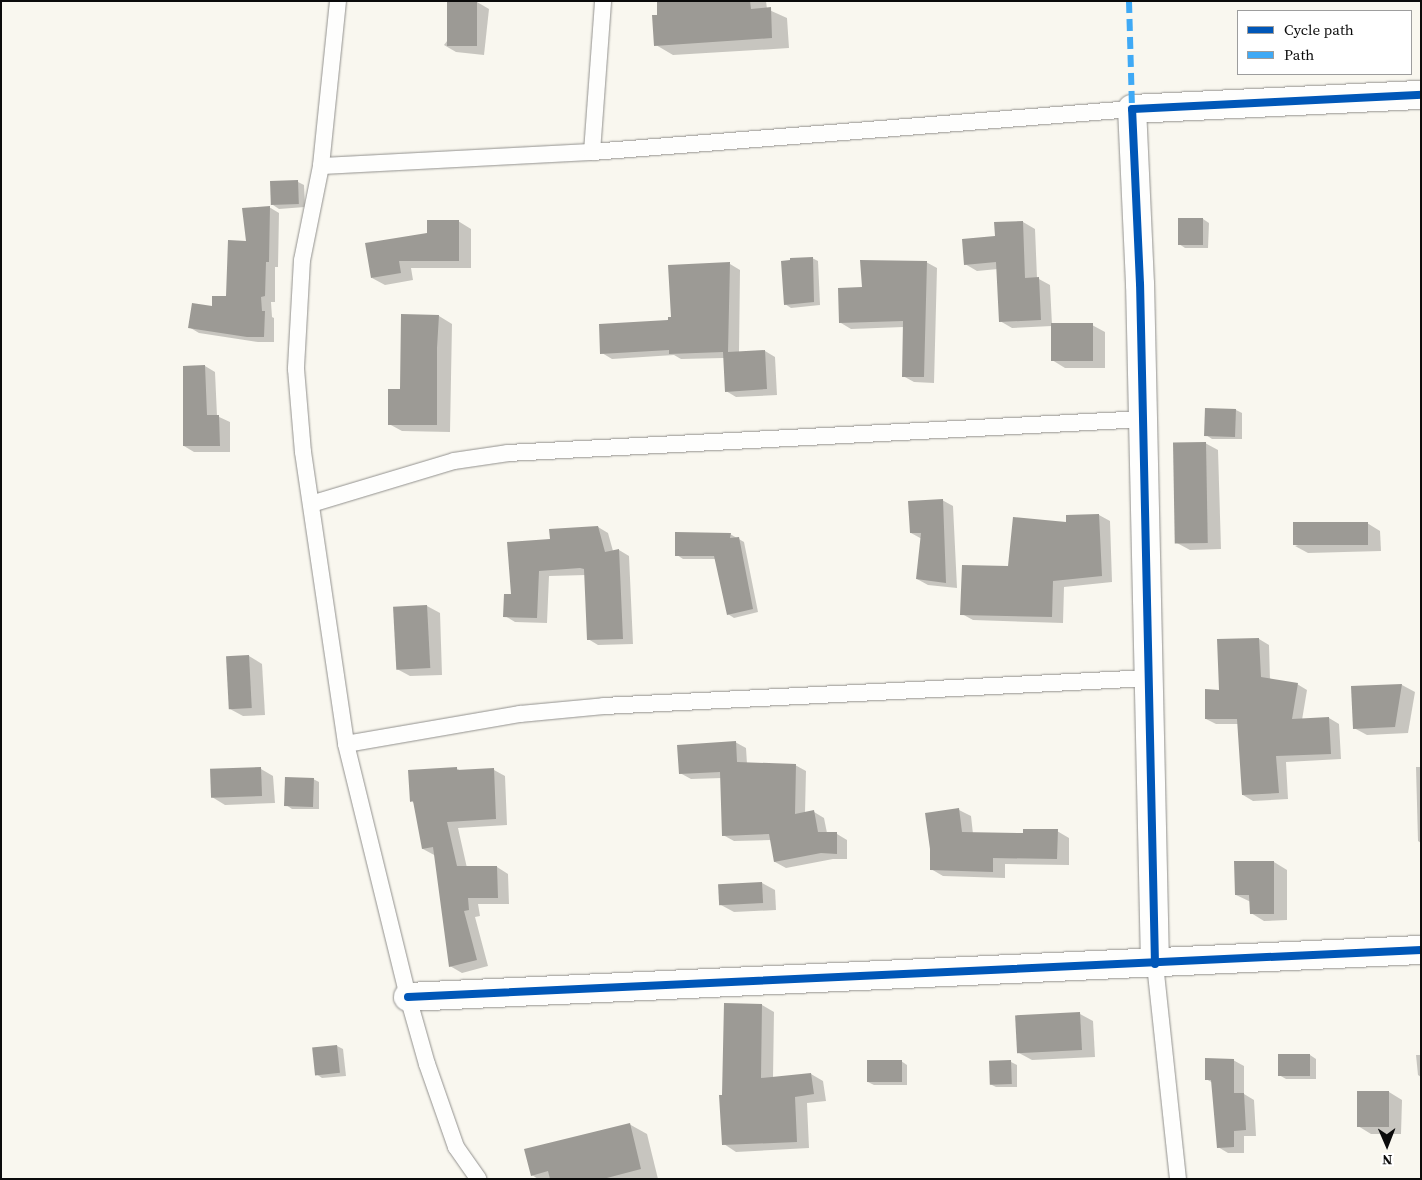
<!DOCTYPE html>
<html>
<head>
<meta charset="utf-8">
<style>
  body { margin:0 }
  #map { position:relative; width:1422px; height:1180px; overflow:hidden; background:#f9f7ef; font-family:"Source Serif 4",serif }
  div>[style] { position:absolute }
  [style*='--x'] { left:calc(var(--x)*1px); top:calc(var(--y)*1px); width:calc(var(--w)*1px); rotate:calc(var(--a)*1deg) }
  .shadow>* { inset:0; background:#0003 }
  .building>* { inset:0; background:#9c9a95; transform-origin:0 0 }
  .roads { filter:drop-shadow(0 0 1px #92918e) drop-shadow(0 0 1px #92918e) }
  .lane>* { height:16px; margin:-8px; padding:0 8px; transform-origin:8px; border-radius:8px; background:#fefefd }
  .street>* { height:28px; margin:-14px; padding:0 14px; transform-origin:14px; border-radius:14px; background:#fefefd }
  .quiet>* { height:6px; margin-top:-3px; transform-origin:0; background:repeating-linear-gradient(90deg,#3fa9f5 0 12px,transparent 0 18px) }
  .cycleway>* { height:8px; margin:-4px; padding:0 4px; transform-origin:4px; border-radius:4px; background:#0057b8 }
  span { translate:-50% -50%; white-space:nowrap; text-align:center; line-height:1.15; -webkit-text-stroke:5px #fff; paint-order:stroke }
  .frame { position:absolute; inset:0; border:2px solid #0b0b0b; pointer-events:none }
  .legend { position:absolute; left:1237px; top:10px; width:175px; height:65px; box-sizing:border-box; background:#fff; border:1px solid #9d9d9d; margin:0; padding:6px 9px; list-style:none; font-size:15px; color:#0b0b0b }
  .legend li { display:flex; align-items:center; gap:10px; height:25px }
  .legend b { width:25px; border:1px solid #9d9d9d }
  .north { position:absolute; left:1362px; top:1120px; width:50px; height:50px; -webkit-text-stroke:4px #fff; paint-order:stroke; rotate:179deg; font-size:14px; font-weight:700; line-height:20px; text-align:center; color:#0b0b0b }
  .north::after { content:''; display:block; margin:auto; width:18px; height:22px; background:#0b0b0b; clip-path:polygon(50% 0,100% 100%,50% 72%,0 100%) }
</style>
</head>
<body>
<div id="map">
  <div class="shadow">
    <i style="clip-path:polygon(658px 1px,766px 1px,767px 9px,787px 18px,789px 48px,673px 55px,656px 45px)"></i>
    <i style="clip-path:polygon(477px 2px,489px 9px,484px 55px,456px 52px,444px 45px)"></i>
    <i style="clip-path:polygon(298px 182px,304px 185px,305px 207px,279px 209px,273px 205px)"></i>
    <i style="clip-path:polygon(269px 207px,279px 213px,278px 267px,275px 267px,275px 302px,271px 302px,272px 317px,274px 318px,274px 342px,258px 342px,199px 333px,189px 327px,227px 297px,247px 242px)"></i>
    <i style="clip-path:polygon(1203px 219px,1209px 223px,1208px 248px,1185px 248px,1179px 244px)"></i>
    <i style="clip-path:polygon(458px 221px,471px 229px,471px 268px,411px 268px,413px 280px,385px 285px,372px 278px,428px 234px)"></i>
    <i style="clip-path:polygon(1023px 222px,1035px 229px,1037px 278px,1050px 285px,1052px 325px,1092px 325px,1105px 332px,1105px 368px,1065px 368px,1052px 360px,1052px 326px,1012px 328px,1000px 321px,998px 269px,977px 271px,965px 264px,996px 237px,996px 223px)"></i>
    <i style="clip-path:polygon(812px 258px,818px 261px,820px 305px,791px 308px,785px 304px)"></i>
    <i style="clip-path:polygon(926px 262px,937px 268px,934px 383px,914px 382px,903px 376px,904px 327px,851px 329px,841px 323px,863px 288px)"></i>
    <i style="clip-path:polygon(730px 264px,740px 270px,739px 353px,765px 351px,775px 357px,777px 395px,736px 397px,726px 391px,724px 358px,681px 359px,674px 355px,612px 359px,602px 353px,669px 321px)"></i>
    <i style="clip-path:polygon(403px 315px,439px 316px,452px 324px,450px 432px,402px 431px,389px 424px,401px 391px)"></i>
    <i style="clip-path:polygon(205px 366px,215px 372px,217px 416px,230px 422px,230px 452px,194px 452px,184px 446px)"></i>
    <i style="clip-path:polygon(1236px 410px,1242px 413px,1242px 439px,1212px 439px,1206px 435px)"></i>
    <i style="clip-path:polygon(1205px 443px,1218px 450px,1221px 549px,1190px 550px,1177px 543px)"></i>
    <i style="clip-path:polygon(942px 500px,953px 506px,957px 588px,928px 585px,917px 579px,922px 539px,911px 533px)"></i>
    <i style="clip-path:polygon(1099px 515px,1110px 521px,1112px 582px,1064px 587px,1063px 623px,973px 620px,962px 614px,1009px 568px,1068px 523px)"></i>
    <i style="clip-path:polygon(1367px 523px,1380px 531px,1381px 551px,1308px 553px,1295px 546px)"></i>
    <i style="clip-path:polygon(598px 527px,608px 533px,613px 551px,619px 550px,629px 556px,633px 644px,598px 645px,588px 639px,586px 575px,549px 576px,547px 623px,515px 622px,505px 616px,512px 595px,551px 540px)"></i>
    <i style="clip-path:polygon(730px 534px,744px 542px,758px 612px,734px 618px,728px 614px,716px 559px,683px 559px,677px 555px)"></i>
    <i style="clip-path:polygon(427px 606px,440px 613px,442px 675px,410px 676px,397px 669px)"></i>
    <i style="clip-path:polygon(1259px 639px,1269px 645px,1270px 680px,1297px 684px,1307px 690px,1302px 720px,1329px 718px,1339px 724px,1341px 759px,1286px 762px,1288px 799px,1253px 801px,1243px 795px,1238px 724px,1216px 724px,1206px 719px,1220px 691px)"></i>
    <i style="clip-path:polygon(249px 656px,262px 664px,265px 715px,243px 716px,230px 709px)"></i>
    <i style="clip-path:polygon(1402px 685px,1415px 692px,1408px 733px,1367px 735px,1354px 728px,1352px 688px)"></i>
    <i style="clip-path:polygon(735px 742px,746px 748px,747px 764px,795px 765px,806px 771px,805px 813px,814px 812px,824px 818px,827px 833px,837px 834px,847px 840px,847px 859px,833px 859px,786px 868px,775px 862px,771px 840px,734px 841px,723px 835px,722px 778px,691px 779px,680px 773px)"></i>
    <i style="clip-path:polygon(1416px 767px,1421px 767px,1421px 843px,1418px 841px)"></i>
    <i style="clip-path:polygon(456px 768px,461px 771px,494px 770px,505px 776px,507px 825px,458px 828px,467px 868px,497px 867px,508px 874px,509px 904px,478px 904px,480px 916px,475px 917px,488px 966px,462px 973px,450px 966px,436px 856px,423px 849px,414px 803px,411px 801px)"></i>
    <i style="clip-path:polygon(261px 769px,273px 776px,275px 803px,225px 805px,212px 797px)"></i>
    <i style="clip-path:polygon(313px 779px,319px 782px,319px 809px,292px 809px,286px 805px)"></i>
    <i style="clip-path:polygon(959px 810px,971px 816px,973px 834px,1024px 835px,1057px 831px,1069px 838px,1069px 865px,1005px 864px,1005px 878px,943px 876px,931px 869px)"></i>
    <i style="clip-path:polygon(1274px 862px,1287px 870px,1287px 920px,1264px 921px,1251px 913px,1251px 902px,1236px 895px)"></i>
    <i style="clip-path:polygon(762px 883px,775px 890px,776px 910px,734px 912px,721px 905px)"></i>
    <i style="clip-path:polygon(762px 1005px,774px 1012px,773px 1078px,811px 1074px,823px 1081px,826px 1101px,807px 1103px,809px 1148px,736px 1152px,724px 1144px,723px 1097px)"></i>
    <i style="clip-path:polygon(1080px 1014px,1093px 1021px,1095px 1057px,1032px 1060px,1019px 1053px)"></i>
    <i style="clip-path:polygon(337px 1046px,343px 1049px,346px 1076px,322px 1078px,316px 1074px,313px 1048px)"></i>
    <i style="clip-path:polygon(1310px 1055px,1316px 1059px,1316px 1079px,1286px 1079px,1279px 1075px)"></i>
    <i style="clip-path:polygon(1416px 1055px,1421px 1055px,1421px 1077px,1418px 1075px)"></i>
    <i style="clip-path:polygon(1233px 1060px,1244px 1066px,1244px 1094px,1254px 1100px,1256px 1136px,1244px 1136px,1244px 1153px,1228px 1153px,1218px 1147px,1213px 1083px,1206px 1079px)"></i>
    <i style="clip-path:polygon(901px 1061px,907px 1065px,907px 1085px,874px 1085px,868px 1082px)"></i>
    <i style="clip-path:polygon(1011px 1062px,1017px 1065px,1017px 1087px,996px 1087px,990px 1084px)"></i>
    <i style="clip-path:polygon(1389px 1092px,1402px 1100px,1401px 1134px,1371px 1134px,1358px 1126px)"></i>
    <i style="clip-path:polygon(629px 1124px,647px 1134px,658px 1179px,538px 1179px,532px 1175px)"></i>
  </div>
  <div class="building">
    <i style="left:447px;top:1px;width:30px;height:45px"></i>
    <i style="clip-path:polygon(657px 1px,750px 1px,751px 9px,771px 7px,772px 38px,654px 46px,652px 15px,657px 15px)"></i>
    <i style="left:298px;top:180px;width:24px;height:28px;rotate:88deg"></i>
    <i style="clip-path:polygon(270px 206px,269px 262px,266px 262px,265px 296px,261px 297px,262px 311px,265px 311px,264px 337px,247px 337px,188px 328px,192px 303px,212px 306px,212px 296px,226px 296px,228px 240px,246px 241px,242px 208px)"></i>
    <i style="left:1178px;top:218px;width:25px;height:27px"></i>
    <i style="clip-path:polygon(427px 220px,459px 220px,459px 261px,399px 261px,401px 273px,371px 278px,365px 243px,427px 233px)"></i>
    <i style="clip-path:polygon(1023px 221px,1025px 278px,1039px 277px,1041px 320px,999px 322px,996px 262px,964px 265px,962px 239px,995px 236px,994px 222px)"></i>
    <i style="clip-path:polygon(813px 257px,814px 302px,784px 305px,781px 261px,790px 260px,790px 258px)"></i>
    <i style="clip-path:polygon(860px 260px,927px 261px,924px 377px,902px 377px,903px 321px,839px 323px,838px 288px,862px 287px)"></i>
    <i style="clip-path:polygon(730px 262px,728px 352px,765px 350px,767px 389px,725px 392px,723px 352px,669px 354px,669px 350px,600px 354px,599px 324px,668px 320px,668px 317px,671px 317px,668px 265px)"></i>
    <i style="clip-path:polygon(401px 314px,439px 315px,437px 348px,437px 425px,388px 425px,388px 389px,400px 389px)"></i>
    <i style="left:1051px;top:323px;width:42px;height:38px"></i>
    <i style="clip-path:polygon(205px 365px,207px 415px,219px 415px,220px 446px,183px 446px,183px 366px)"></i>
    <i style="left:1205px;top:408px;width:31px;height:28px;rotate:2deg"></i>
    <i style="left:1206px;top:442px;width:101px;height:33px;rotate:89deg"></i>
    <i style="clip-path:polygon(943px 499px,946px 583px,916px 579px,921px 533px,910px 533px,908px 501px)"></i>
    <i style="clip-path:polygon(1099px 514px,1102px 576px,1053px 581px,1052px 617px,960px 615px,962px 565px,1008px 566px,1013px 517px,1066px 522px,1066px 515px)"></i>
    <i style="left:1368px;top:522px;width:23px;height:75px;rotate:90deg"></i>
    <i style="clip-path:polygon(598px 526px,605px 552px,619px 549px,623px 639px,587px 640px,584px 569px,580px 568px,539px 571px,537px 618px,503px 617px,504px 594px,511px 594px,507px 542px,550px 539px,549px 529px)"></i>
    <i style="clip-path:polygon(675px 532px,731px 533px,730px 538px,739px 537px,753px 609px,727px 615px,714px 556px,675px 556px)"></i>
    <i style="left:427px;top:605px;width:63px;height:34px;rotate:87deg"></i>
    <i style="clip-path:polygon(1259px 638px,1261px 677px,1298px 683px,1292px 719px,1329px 717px,1331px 754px,1276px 756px,1279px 793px,1242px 795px,1237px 719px,1205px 719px,1205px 689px,1219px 690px,1217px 639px)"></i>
    <i style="left:249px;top:655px;width:53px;height:23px;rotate:87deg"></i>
    <i style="clip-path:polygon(1402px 684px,1395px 727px,1353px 729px,1351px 686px)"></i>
    <i style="clip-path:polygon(736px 741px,737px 762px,796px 764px,795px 814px,814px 810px,818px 832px,837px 832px,837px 854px,821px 853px,774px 862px,769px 834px,722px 836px,720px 772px,679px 774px,677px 745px)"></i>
    <i style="left:261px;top:767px;width:29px;height:51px;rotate:88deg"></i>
    <i style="clip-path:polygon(457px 767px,457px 770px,494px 768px,496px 819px,447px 822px,457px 866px,497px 866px,498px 898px,468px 898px,469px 910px,464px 911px,477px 960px,449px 967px,433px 847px,422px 849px,413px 801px,410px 802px,408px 770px)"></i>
    <i style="left:285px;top:777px;width:29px;height:29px;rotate:2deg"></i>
    <i style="clip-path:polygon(959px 808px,962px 832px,1023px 833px,1023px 829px,1058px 829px,1057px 859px,993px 858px,993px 872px,930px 870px,930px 849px,925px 813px)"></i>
    <i style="clip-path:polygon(1234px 861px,1274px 861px,1274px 914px,1250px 914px,1249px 895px,1235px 895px)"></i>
    <i style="left:762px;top:882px;width:21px;height:44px;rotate:87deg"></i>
    <i style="clip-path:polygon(724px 1003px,762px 1004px,761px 1078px,811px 1073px,814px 1094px,795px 1097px,797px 1142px,722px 1145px,719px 1095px,722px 1095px)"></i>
    <i style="left:1080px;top:1012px;width:38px;height:65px;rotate:87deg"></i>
    <i style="left:337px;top:1045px;width:28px;height:25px;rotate:84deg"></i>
    <i style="left:1278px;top:1054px;width:32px;height:22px"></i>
    <i style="clip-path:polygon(1205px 1058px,1234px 1059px,1234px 1093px,1244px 1093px,1246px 1130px,1234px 1131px,1234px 1147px,1217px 1148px,1211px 1080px,1205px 1080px)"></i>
    <i style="left:867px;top:1060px;width:35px;height:22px"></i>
    <i style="left:1011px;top:1060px;width:24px;height:22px;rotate:88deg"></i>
    <i style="left:1357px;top:1091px;width:32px;height:36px"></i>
    <i style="clip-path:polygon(630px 1123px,641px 1169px,603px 1179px,550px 1179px,548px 1171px,531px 1176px,524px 1149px)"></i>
  </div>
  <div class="roads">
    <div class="lane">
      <i style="--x:338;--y:1;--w:166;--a:95.9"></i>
      <i style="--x:321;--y:166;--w:96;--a:101.4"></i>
      <i style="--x:302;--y:260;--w:109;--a:93.2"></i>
      <i style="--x:296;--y:369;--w:83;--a:85.2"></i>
      <i style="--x:303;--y:452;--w:295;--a:81.6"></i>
      <i style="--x:346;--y:744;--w:260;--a:76.2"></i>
      <i style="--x:408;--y:997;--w:70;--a:74.2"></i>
      <i style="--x:427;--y:1064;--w:88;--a:70.7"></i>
      <i style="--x:456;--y:1147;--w:39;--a:55"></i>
      <i style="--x:592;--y:152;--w:151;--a:-85.8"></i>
      <i style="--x:321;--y:166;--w:271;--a:-3"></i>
      <i style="--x:592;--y:152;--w:542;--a:-4.55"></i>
      <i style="--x:311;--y:504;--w:149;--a:-16.7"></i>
      <i style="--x:454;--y:461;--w:55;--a:-8.4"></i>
      <i style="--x:508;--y:453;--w:636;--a:-3.06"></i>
      <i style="--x:346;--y:744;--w:177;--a:-9.8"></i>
      <i style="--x:520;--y:714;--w:84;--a:-5.4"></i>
      <i style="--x:604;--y:706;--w:546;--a:-2.94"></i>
      <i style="--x:1155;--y:964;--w:216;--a:83.9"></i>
    </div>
    <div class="street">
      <i style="--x:1155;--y:964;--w:680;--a:-91.26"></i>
      <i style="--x:1140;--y:284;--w:175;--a:-92.6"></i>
      <i style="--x:1132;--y:109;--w:289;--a:-2.8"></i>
      <i style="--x:408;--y:997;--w:1014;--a:-2.66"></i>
    </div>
  </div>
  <div class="quiet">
    <i style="--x:1129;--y:1;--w:108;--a:88.4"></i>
  </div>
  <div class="cycleway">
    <i style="--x:1155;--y:964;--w:680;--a:-91.26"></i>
    <i style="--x:1140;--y:284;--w:175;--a:-92.6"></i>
    <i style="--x:1132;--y:109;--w:289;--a:-2.8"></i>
    <i style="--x:408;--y:997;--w:1014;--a:-2.66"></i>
  </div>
  <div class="frame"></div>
  <ul class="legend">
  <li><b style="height:6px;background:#0057b8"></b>Cycle path</li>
  <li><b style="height:6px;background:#3fa9f5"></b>Path</li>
  </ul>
  <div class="north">N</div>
</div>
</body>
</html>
